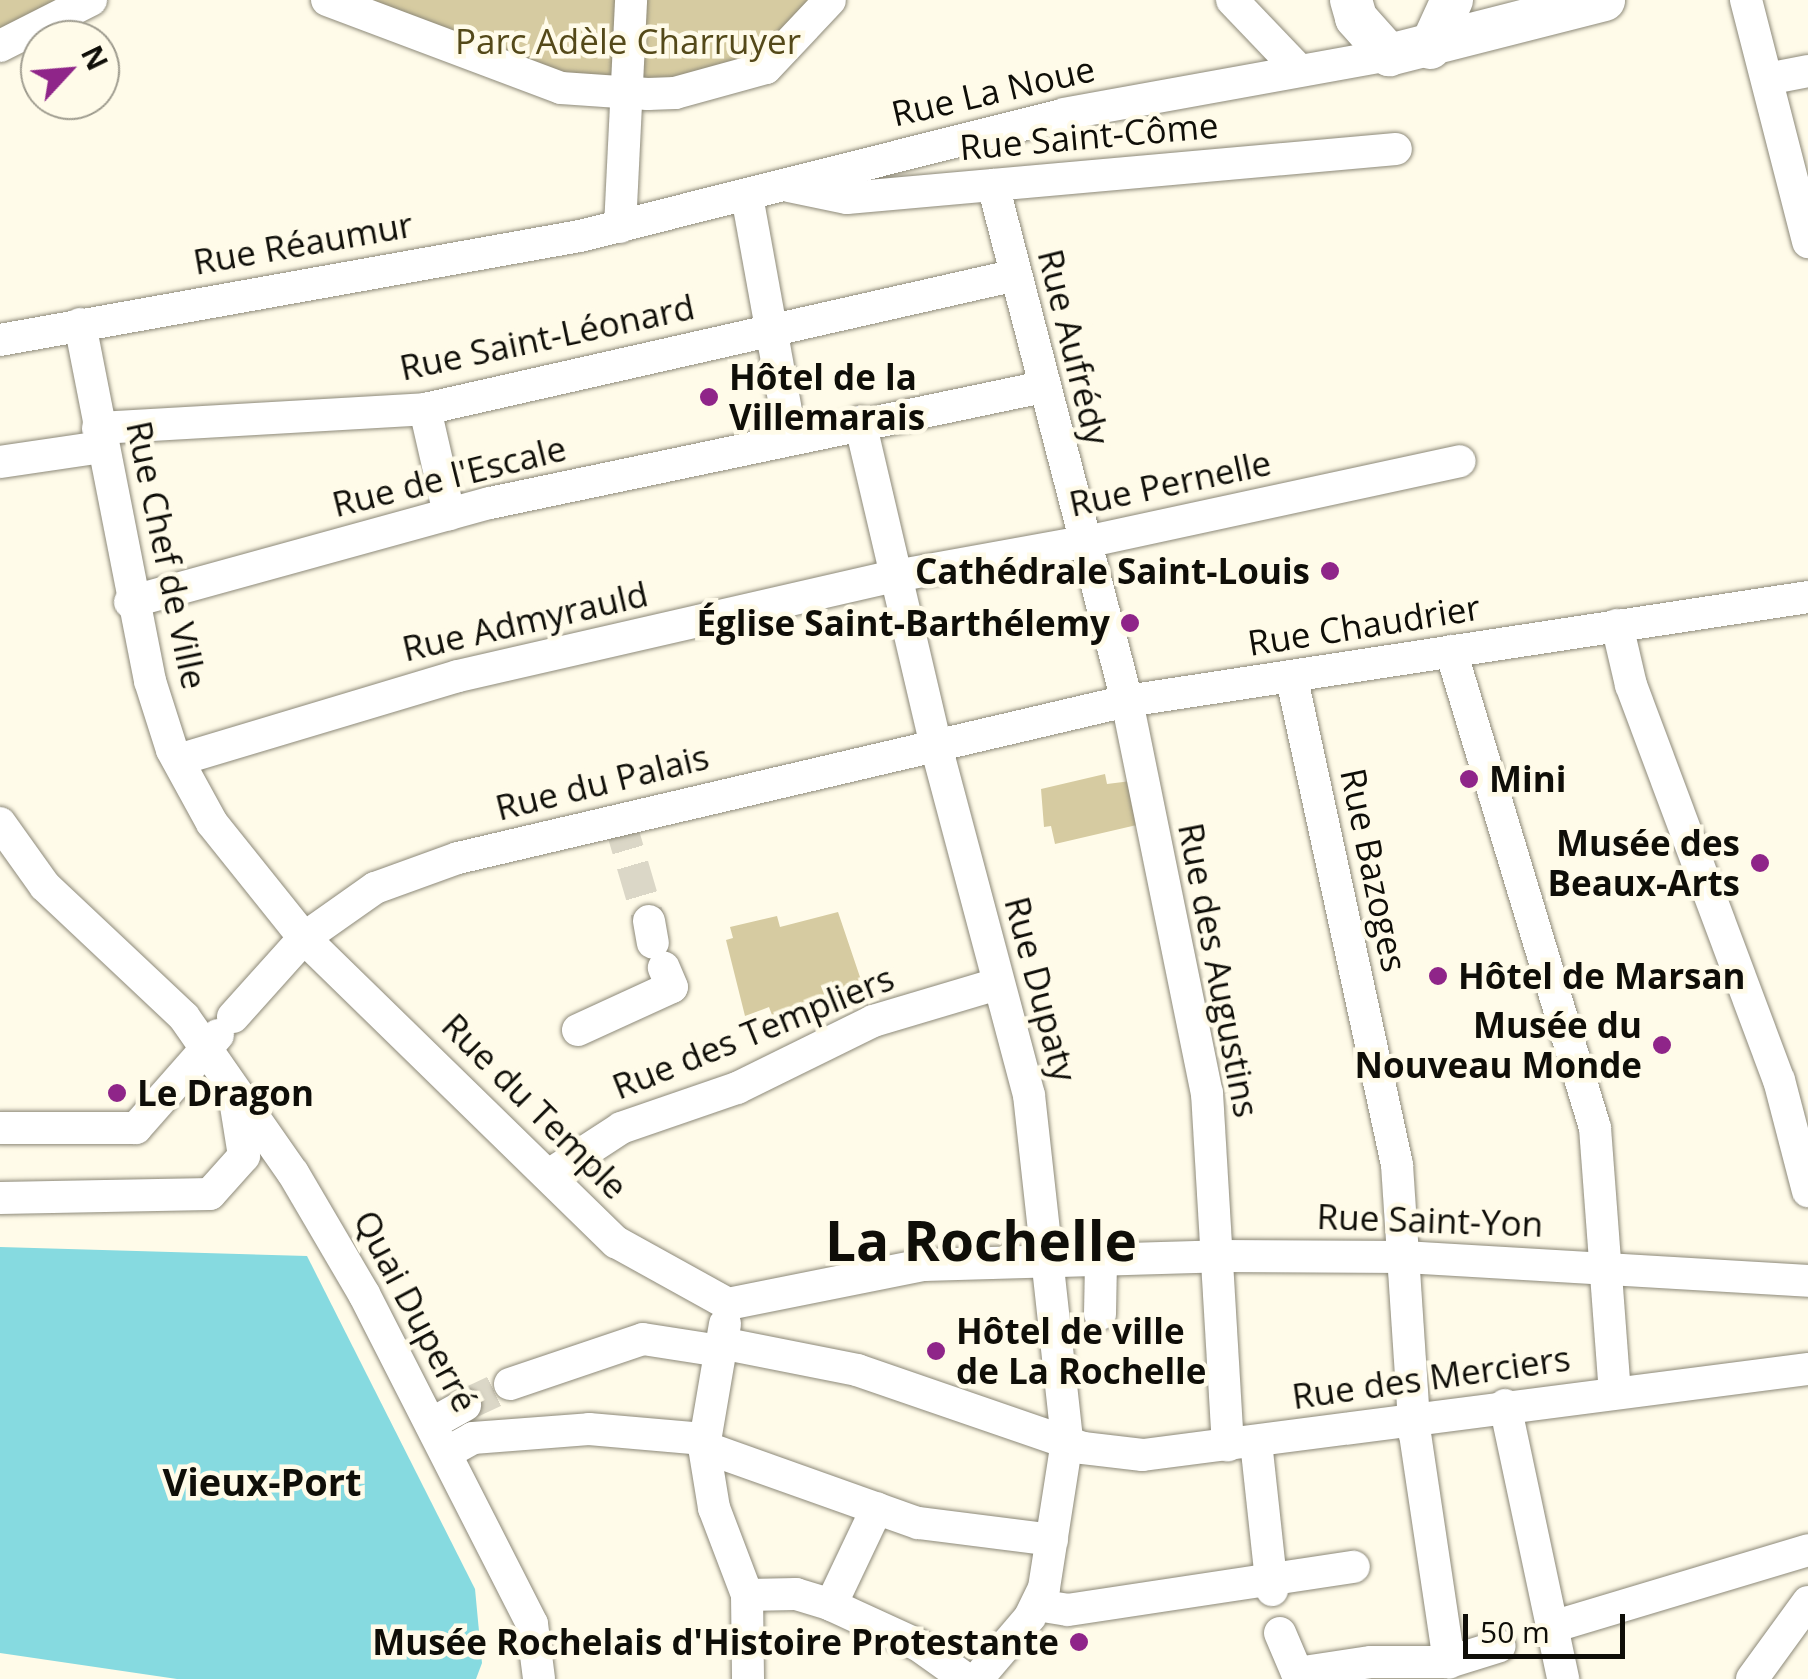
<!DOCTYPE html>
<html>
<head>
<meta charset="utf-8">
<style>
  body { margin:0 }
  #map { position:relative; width:1808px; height:1679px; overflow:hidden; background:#fffbe9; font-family:"Open Sans",sans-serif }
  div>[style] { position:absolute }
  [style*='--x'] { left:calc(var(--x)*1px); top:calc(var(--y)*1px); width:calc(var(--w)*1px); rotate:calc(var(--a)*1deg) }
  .green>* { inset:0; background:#d6cba1 }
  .water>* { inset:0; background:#86dae0 }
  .minor-tunnel>* { height:32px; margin-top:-16px; transform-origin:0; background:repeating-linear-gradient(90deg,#dbd7c7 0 32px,transparent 0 48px) }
  .roads { filter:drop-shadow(0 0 2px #8d8979) drop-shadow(0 0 2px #8d8979) }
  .minor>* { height:32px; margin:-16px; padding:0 16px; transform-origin:16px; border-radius:16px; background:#fff }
  .major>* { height:42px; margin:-21px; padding:0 21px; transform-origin:21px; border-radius:21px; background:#fff }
  .dots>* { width:28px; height:28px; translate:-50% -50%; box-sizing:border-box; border:5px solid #fffbe9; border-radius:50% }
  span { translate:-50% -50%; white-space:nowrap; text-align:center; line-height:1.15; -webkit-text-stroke:9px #fffbe9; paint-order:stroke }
  .park-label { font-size:35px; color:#544919 }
  .street-label { font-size:35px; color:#0f0e08 }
  .poi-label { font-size:35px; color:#0f0e08; font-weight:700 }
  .left { translate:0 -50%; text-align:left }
  .right { translate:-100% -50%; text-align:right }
  .neighbourhood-label { font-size:38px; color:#0f0e08; font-weight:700 }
  .town-label { font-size:55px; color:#0f0e08; font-weight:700 }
  .north { position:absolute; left:20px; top:20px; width:100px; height:100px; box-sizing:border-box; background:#fffbe9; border:2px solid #9f9c8f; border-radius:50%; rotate:64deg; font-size:28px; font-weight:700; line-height:40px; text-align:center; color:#0f0e08 }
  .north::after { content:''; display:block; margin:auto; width:35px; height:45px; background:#8f2589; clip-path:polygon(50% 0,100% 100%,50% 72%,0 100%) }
  .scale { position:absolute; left:1463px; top:1614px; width:162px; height:45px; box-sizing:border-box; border:5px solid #0f0e08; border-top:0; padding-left:12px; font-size:30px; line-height:35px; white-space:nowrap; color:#0f0e08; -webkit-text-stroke:8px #fffbe9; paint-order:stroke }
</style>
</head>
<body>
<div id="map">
  <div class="green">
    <i style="clip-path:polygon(0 0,70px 0,0 35px)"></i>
    <i style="clip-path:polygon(355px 0,814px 0,760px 62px,674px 84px,564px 79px)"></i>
    <i style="clip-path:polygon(1105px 774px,1107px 784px,1131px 781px,1141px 824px,1055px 844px,1051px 826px,1044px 827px,1041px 789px)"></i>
    <i style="clip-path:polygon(838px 912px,861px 980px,772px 1015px,769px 1007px,745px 1016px,726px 940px,733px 938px,730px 927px,777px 916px,780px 927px)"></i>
  </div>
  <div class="water">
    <i style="clip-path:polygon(0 1247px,307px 1256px,475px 1589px,482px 1663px,476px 1679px,177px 1679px,0 1653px)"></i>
  </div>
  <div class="minor-tunnel">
    <i style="--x:619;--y:819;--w:106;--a:73.6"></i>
    <i style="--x:465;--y:1405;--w:50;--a:-25"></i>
  </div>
  <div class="roads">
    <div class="minor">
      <i style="--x:327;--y:0;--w:250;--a:20.6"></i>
      <i style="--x:561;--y:88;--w:87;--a:3.9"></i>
      <i style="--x:648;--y:94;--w:27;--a:-2"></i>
      <i style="--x:675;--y:93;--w:94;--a:-15.4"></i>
      <i style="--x:766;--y:68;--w:93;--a:-46.7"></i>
      <i style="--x:1232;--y:0;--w:94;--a:46.3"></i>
      <i style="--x:1746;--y:0;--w:250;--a:75.6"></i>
      <i style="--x:0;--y:46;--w:102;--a:-26.8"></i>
      <i style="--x:1767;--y:79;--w:42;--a:-11"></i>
      <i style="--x:993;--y:185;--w:533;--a:75.44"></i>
      <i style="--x:1127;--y:701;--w:400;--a:78.5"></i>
      <i style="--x:1207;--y:1093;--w:353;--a:86.6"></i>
      <i style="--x:789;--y:186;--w:59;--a:11.7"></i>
      <i style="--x:847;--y:198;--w:551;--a:-5.1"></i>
      <i style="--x:747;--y:196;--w:245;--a:79.7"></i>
      <i style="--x:620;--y:227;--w:227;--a:-87.2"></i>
      <i style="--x:80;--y:324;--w:364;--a:78.9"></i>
      <i style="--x:150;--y:681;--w:72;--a:72.3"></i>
      <i style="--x:172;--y:750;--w:83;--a:61.3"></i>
      <i style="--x:212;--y:823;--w:147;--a:51.3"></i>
      <i style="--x:304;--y:938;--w:436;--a:44.3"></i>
      <i style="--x:616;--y:1242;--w:128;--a:29"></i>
      <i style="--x:0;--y:340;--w:589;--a:-10.17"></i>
      <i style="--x:580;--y:236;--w:499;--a:-14.1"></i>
      <i style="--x:1064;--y:114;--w:330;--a:-10.3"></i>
      <i style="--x:425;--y:409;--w:108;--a:77.1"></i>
      <i style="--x:860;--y:422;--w:329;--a:76.8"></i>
      <i style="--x:935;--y:742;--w:365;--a:75.1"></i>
      <i style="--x:1029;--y:1095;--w:348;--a:83.7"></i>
      <i style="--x:1067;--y:1441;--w:149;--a:98.9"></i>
      <i style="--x:1044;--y:1588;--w:32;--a:116"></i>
      <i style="--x:1030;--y:1617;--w:82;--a:130.5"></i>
      <i style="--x:98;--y:428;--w:328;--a:-3.3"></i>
      <i style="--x:425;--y:409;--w:606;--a:-12.77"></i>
      <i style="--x:0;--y:462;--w:103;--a:-8.4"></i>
      <i style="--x:130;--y:602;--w:373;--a:-15.4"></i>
      <i style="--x:490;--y:503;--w:565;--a:-11.85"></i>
      <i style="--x:1617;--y:625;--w:62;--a:76.9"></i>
      <i style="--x:1631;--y:685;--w:422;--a:69.5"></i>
      <i style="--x:1779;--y:1080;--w:115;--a:75.4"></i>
      <i style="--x:1451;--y:651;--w:498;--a:73.2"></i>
      <i style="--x:1595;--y:1128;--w:264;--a:85.7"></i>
      <i style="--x:1292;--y:679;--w:497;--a:77.8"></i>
      <i style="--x:1397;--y:1165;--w:270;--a:86.2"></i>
      <i style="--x:1415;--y:1434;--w:231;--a:81.5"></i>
      <i style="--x:178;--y:760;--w:292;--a:-16.7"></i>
      <i style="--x:458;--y:676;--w:449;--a:-12.9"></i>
      <i style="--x:896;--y:576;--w:202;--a:-10.3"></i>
      <i style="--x:1095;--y:540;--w:373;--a:-12.2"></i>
      <i style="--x:0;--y:823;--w:77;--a:54.5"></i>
      <i style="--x:45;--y:886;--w:191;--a:43.3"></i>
      <i style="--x:184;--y:1017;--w:190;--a:55.1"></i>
      <i style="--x:293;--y:1173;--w:140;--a:59.6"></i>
      <i style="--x:364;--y:1294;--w:370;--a:63"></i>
      <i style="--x:532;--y:1624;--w:55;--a:82.7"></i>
      <i style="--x:649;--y:921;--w:22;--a:80"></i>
      <i style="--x:233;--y:1017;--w:106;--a:-48.1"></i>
      <i style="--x:304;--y:938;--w:87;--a:-35.2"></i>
      <i style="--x:375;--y:888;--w:88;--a:-19.9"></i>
      <i style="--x:458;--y:858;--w:687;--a:-13.21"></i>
      <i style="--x:1127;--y:701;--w:689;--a:-8.68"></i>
      <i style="--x:578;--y:1030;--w:103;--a:-24.6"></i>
      <i style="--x:672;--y:987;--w:21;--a:-113"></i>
      <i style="--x:0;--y:1128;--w:136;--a:0"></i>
      <i style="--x:136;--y:1128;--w:124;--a:-48.6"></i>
      <i style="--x:549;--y:1175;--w:86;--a:-33.1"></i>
      <i style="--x:621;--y:1128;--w:123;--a:-19"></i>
      <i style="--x:737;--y:1088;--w:152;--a:-26.2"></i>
      <i style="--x:873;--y:1021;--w:129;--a:-16.6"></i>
      <i style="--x:0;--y:1198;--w:210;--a:-1.1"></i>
      <i style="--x:210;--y:1194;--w:51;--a:-48.2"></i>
      <i style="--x:244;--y:1156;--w:57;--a:-99.1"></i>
      <i style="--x:728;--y:1304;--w:200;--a:-11.3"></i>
      <i style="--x:924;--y:1265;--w:297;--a:-1.7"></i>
      <i style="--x:1221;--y:1256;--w:185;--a:0.3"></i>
      <i style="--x:1406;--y:1257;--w:403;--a:3.4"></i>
      <i style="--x:1100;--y:1314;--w:54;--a:-88.9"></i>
      <i style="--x:725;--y:1324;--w:125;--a:99.7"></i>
      <i style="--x:704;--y:1447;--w:62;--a:80.7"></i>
      <i style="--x:714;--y:1508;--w:93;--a:69.2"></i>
      <i style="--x:747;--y:1595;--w:84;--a:89.3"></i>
      <i style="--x:721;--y:1343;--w:139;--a:11.2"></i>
      <i style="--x:857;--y:1370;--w:239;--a:19"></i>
      <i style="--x:1083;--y:1448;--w:60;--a:6.7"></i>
      <i style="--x:1143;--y:1455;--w:671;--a:-7.37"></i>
      <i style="--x:510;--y:1384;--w:140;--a:-18.7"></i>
      <i style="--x:643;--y:1339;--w:78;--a:8.9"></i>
      <i style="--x:1505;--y:1405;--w:280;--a:78"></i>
      <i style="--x:431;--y:1424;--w:39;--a:-29"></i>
      <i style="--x:1256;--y:1442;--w:149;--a:83.8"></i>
      <i style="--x:704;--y:1447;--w:227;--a:19.6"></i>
      <i style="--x:918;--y:1523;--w:135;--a:7.2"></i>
      <i style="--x:446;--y:1453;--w:31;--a:-29"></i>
      <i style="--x:473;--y:1438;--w:116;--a:-4.4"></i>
      <i style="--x:589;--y:1429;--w:115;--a:5"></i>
      <i style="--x:747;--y:1595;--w:49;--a:-1.2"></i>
      <i style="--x:796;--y:1594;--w:37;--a:17"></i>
      <i style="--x:831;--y:1605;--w:96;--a:24.7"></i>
      <i style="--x:918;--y:1645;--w:59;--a:35.3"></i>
      <i style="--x:831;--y:1605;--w:107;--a:-64.6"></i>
      <i style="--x:1037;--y:1605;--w:31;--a:9"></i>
      <i style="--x:1068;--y:1610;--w:289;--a:-8.6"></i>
      <i style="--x:1552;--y:1627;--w:267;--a:-16.7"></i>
      <i style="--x:1280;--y:1633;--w:43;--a:67"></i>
      <i style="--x:1297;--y:1673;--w:75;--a:-8.5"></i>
      <i style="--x:1371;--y:1662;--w:78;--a:0"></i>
      <i style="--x:1449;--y:1662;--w:53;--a:-17.4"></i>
      <i style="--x:1752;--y:1679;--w:95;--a:-54"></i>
    </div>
    <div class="major">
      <i style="--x:1351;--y:0;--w:19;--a:74"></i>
      <i style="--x:1356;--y:18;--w:50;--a:48.3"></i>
      <i style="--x:1389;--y:55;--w:222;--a:-14.3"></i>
      <i style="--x:1430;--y:48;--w:53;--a:-65.4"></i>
    </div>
  </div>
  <div class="dots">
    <i style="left:709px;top:397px;background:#8f2589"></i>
    <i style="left:1330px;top:571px;background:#8f2589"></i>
    <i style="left:1130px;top:623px;background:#8f2589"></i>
    <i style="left:1469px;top:779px;background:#8f2589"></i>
    <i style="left:1760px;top:863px;background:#8f2589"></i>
    <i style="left:1438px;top:976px;background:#8f2589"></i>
    <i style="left:1662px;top:1045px;background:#8f2589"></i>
    <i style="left:117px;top:1093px;background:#8f2589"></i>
    <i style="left:936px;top:1351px;background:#8f2589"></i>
    <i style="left:1079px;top:1642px;background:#8f2589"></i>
  </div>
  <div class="park-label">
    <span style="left:628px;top:41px">Parc Adèle Charruyer</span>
  </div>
  <div class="street-label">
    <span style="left:993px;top:91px;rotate:-13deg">Rue La Noue</span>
    <span style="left:1089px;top:136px;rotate:-5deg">Rue Saint-Côme</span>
    <span style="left:303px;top:243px;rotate:-10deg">Rue Réaumur</span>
    <span style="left:547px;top:337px;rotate:-12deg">Rue Saint-Léonard</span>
    <span style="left:1074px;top:347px;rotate:76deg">Rue Aufrédy</span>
    <span style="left:449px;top:476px;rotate:-14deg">Rue de l'Escale</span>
    <span style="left:1170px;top:483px;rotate:-12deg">Rue Pernelle</span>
    <span style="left:167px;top:555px;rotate:78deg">Rue Chef de Ville</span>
    <span style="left:525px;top:621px;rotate:-13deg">Rue Admyrauld</span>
    <span style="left:1364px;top:625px;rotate:-9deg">Rue Chaudrier</span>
    <span style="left:602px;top:782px;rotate:-14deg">Rue du Palais</span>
    <span style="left:1374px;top:870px;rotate:78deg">Rue Bazoges</span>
    <span style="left:1219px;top:970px;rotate:79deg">Rue des Augustins</span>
    <span style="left:1041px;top:989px;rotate:75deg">Rue Dupaty</span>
    <span style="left:753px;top:1032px;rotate:-22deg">Rue des Templiers</span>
    <span style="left:535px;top:1106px;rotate:45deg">Rue du Temple</span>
    <span style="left:1430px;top:1220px;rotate:2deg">Rue Saint-Yon</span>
    <span style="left:416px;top:1311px;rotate:62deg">Quai Duperré</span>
    <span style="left:1431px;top:1377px;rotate:-8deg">Rue des Merciers</span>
  </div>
  <div class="poi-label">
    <span class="left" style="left:729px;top:397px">Hôtel de la<br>Villemarais</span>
    <span class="right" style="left:1310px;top:571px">Cathédrale Saint-Louis</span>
    <span class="right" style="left:1110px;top:623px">Église Saint-Barthélemy</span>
    <span class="left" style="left:1489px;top:779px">Mini</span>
    <span class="right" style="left:1740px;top:863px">Musée des<br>Beaux-Arts</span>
    <span class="left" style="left:1458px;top:976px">Hôtel de Marsan</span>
    <span class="right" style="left:1642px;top:1045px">Musée du<br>Nouveau Monde</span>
    <span class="left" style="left:137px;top:1093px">Le Dragon</span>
    <span class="left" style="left:956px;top:1351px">Hôtel de ville<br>de La Rochelle</span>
    <span class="right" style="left:1059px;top:1642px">Musée Rochelais d'Histoire Protestante</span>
  </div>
  <div class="neighbourhood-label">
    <span style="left:262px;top:1482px">Vieux-Port</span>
  </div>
  <div class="town-label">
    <span style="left:981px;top:1240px">La Rochelle</span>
  </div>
  <div class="north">N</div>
  <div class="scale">50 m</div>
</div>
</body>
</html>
